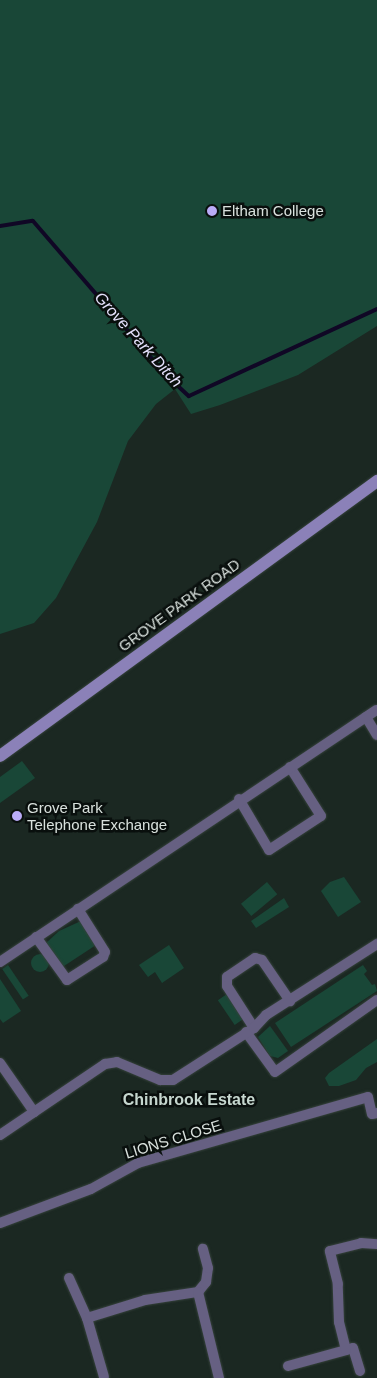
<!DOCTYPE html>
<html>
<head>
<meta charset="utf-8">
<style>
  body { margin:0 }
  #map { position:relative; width:377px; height:1378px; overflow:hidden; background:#1b2822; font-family:Helvetica,sans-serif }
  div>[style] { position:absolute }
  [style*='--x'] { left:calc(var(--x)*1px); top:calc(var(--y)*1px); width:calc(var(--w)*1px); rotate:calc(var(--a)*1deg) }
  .green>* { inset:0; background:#194737; transform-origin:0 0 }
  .round { border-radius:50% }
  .stream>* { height:4px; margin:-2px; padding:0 2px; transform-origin:2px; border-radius:2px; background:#100725 }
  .roads { filter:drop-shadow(0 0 1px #36423c) drop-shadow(0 0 1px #36423c) }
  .street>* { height:10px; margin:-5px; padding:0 5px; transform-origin:5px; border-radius:5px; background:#666082 }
  .secondary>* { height:12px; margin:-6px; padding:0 6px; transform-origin:6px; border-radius:6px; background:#8b81b8 }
  .dots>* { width:14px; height:14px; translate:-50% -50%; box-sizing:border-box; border:2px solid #090f0d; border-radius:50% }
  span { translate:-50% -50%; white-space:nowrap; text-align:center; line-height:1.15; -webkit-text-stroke:5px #090f0d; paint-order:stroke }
  .poi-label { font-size:15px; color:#d9e1dd }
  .left { translate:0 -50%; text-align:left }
  .street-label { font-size:15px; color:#d9e1dd }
  .water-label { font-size:16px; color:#e4e0fb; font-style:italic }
  .neighbourhood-label { font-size:16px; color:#c6d7cf; font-weight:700 }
</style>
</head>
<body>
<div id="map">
  <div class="green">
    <i style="clip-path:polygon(0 0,377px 0,377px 326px,298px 375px,220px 405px,191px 414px,175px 389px,156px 404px,128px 441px,97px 522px,56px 598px,34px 623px,0 634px)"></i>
    <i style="clip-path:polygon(22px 761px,35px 778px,0 803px,0 777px)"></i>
    <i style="clip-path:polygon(344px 877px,361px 902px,338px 917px,321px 891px,330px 882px)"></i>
    <i style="left:267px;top:882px;width:16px;height:34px;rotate:50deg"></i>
    <i style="clip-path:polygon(284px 898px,289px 907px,256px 928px,251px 921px)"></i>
    <i style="clip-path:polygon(81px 921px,96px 945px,61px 968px,45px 944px,59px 931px)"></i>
    <i style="clip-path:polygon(169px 945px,184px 968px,162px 983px,155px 972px,148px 977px,139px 965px)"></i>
    <i class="round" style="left:31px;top:954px;width:18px;height:18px"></i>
    <i style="left:8px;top:965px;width:37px;height:7px;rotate:56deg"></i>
    <i style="clip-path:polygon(363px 965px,367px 971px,364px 974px,372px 985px,375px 984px,377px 991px,291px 1047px,275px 1023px)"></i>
    <i style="clip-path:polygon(0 979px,21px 1011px,3px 1023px,0 1019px)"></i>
    <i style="left:227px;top:994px;width:30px;height:11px;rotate:56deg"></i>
    <i style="clip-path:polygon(270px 1026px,288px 1051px,278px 1058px,270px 1056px,258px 1037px)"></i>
    <i style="clip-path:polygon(377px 1039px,377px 1062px,366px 1068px,356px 1080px,339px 1086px,329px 1086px,325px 1078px,329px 1073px)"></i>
  </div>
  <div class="stream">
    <i style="--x:0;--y:226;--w:33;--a:-9"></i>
    <i style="--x:33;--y:221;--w:201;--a:49.2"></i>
    <i style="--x:164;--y:373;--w:34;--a:43"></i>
    <i style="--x:189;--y:396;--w:207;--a:-24.8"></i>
  </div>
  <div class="roads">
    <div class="street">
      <i style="--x:366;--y:717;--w:21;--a:59"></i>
      <i style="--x:239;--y:799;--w:59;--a:59.5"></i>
      <i style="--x:269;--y:850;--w:62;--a:-33.2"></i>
      <i style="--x:321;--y:816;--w:58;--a:-122.3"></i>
      <i style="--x:36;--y:937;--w:53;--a:54.2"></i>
      <i style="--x:67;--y:980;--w:43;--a:-32.6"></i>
      <i style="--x:103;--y:957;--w:5;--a:-68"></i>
      <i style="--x:105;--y:952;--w:51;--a:-122.1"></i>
      <i style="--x:0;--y:962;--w:453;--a:-33.8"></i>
      <i style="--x:254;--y:1028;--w:50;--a:-122.7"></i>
      <i style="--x:227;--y:986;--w:9;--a:-90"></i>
      <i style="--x:227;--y:977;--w:34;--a:-34"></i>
      <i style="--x:255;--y:958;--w:7;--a:16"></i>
      <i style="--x:262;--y:960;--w:50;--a:55.7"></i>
      <i style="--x:246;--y:1032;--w:49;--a:54.1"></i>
      <i style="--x:275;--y:1072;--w:125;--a:-35.2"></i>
      <i style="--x:0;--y:1063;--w:60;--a:55.2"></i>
      <i style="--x:0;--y:1135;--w:127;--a:-34.1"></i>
      <i style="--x:105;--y:1064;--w:12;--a:-9"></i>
      <i style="--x:117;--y:1062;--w:47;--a:22.7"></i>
      <i style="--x:160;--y:1080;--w:13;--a:0"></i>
      <i style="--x:173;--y:1080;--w:96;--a:-32.7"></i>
      <i style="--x:254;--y:1028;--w:18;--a:-47"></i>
      <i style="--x:266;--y:1015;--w:132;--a:-32.6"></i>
      <i style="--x:0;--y:1223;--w:97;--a:-20.5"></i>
      <i style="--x:91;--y:1189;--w:54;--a:-29"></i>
      <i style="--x:138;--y:1163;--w:239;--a:-16"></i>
      <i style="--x:368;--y:1097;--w:17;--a:77"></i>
      <i style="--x:372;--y:1114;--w:5;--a:-11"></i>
      <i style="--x:69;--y:1278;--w:44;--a:65.8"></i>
      <i style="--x:87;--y:1318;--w:61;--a:73.9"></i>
      <i style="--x:198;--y:1292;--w:13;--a:-51"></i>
      <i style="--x:206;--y:1282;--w:14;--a:-82"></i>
      <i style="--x:208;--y:1268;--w:20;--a:-105"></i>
      <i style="--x:87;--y:1318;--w:61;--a:-17.2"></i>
      <i style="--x:145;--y:1300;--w:54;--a:-8.6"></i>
      <i style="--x:198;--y:1292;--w:89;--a:76.3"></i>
      <i style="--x:346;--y:1350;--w:7;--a:-16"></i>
      <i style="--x:353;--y:1348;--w:24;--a:73"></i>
      <i style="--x:288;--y:1366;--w:60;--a:-15.4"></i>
      <i style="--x:346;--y:1350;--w:29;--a:-104"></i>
      <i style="--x:339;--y:1322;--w:38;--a:-92"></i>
      <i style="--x:338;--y:1284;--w:34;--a:-104"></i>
      <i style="--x:330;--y:1251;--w:32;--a:-14"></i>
      <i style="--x:361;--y:1243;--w:16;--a:4"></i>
    </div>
    <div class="secondary">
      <i style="--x:0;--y:756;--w:467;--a:-36.1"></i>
    </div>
  </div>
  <div class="dots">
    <i style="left:212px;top:211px;background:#b9abf7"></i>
    <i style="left:17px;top:816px;background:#b9abf7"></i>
  </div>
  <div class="poi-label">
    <span class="left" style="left:222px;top:211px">Eltham College</span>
    <span class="left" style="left:27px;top:816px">Grove Park<br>Telephone Exchange</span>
  </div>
  <div class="street-label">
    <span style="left:179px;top:605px;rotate:-36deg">GROVE PARK ROAD</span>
    <span style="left:173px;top:1139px;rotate:-17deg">LIONS CLOSE</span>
  </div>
  <div class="water-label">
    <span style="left:138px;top:340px;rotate:48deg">Grove Park Ditch</span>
  </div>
  <div class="neighbourhood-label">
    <span style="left:189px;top:1100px">Chinbrook Estate</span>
  </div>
</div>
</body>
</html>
